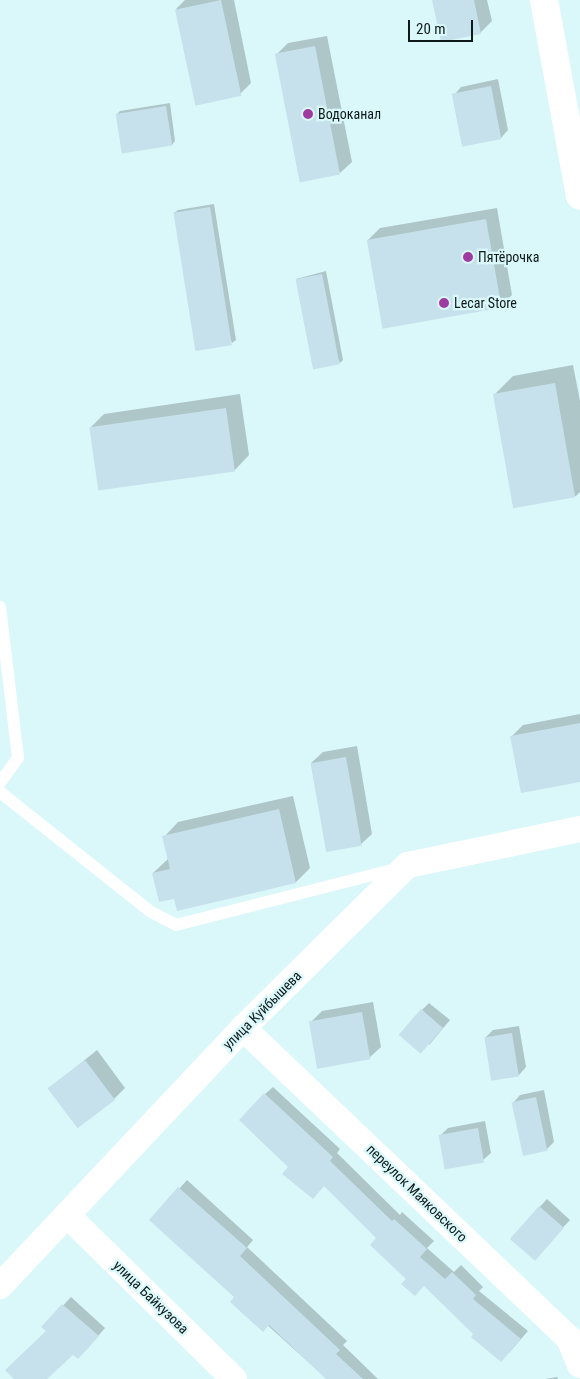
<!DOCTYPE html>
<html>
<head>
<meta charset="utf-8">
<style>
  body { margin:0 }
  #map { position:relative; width:580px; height:1379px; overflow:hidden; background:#daf8fa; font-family:"Roboto Condensed",sans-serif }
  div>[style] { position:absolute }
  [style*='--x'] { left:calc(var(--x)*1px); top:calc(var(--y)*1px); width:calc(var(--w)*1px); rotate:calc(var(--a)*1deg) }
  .shadow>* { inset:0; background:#0003 }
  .building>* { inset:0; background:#c7e1ec; transform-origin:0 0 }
  .service>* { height:12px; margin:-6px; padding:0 6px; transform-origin:6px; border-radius:6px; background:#fff }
  .minor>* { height:26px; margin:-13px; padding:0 13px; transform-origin:13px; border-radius:13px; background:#fff }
  .secondary>* { height:28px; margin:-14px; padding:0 14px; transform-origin:14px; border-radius:14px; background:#fff }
  .dots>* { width:14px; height:14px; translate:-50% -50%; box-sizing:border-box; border:2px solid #daf8fa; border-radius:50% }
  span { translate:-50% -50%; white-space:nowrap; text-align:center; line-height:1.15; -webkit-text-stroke:4.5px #daf8fa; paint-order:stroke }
  .poi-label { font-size:14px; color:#0e1919 }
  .left { translate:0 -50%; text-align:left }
  .street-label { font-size:14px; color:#0e1919 }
  .scale { position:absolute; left:408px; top:20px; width:65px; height:22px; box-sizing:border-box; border:2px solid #0e1919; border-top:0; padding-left:6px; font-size:15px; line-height:18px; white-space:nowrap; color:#0e1919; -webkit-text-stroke:4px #daf8fa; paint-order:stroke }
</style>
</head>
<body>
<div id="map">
  <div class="shadow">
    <i style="clip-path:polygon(185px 0,234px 0,251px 83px,240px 94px,176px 9px)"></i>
    <i style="clip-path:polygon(434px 0,487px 0,492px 21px,480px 33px)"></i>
    <i style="clip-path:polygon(327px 36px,352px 162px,340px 173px,276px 55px,288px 43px)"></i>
    <i style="clip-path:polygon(498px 79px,508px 130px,501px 138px,454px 95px,461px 87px)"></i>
    <i style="clip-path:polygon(170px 103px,175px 141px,172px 145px,122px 152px,117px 114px,120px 111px)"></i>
    <i style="clip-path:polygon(214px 204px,236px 340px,232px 343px,174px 213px,178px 210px)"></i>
    <i style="clip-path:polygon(497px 208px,512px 295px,501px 306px,368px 240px,380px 228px)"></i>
    <i style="clip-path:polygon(326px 271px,343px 360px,340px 363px,296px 279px)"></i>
    <i style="clip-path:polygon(573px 365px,580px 401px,580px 492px,576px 496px,516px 507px,494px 395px,513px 376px)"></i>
    <i style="clip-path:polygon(240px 394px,249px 455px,235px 470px,90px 428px,104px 414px)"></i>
    <i style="clip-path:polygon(580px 714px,580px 781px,511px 737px,523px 725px)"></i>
    <i style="clip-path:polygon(357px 746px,372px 834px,360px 845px,311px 763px,323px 752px)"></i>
    <i style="clip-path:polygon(293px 796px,310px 868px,296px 882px,178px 909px,175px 897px,153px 873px,168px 859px,164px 837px,178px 822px)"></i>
    <i style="clip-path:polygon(373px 1002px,381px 1047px,369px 1058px,311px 1022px,322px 1011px)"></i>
    <i style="clip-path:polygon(429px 1003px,450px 1020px,429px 1045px,422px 1010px)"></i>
    <i style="clip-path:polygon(519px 1026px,526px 1067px,519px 1075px,485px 1038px,493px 1030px)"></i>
    <i style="clip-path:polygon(97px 1050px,125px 1088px,114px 1099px,49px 1089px)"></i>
    <i style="clip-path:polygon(273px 1087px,340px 1149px,337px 1153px,400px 1215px,402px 1212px,434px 1241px,427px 1248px,454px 1272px,461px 1265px,483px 1287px,479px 1291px,528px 1331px,509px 1353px,475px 1334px,424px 1285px,408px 1279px,378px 1238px,325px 1185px,290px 1167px,265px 1094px)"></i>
    <i style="clip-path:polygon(544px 1090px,554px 1142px,546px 1150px,513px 1103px,520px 1095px)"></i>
    <i style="clip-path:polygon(485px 1121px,491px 1153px,483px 1160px,440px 1136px,448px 1128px)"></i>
    <i style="clip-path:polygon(187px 1180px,253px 1240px,247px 1247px,347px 1341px,343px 1345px,378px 1379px,327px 1379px,151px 1220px)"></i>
    <i style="clip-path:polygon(547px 1199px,570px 1220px,541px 1251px,511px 1238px)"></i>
    <i style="clip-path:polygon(71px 1297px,105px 1328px,86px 1350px,73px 1353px,46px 1379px,16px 1379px,47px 1330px,43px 1327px)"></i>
    <i style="clip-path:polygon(557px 1377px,558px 1379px,545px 1379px)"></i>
  </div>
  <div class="building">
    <i style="left:221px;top:0;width:98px;height:47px;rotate:78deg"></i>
    <i style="clip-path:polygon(432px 0,474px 0,481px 34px,441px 42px)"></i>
    <i style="left:315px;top:46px;width:131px;height:41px;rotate:79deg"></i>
    <i style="left:491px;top:86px;width:54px;height:40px;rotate:79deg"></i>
    <i style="left:166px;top:106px;width:40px;height:51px;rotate:81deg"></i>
    <i style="left:210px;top:207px;width:140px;height:37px;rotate:81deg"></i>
    <i style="left:486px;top:219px;width:90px;height:121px;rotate:80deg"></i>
    <i style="left:322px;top:274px;width:92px;height:27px;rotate:79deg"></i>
    <i style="left:555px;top:383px;width:116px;height:63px;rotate:80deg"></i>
    <i style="left:226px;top:408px;width:64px;height:138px;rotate:82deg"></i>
    <i style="clip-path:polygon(580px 723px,580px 782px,521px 793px,510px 736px)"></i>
    <i style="left:346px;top:757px;width:90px;height:36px;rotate:80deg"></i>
    <i style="clip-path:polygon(279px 809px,296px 883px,177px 911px,174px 899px,159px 902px,152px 873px,170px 869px,162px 836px)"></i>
    <i style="left:421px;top:1009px;width:29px;height:34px;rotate:41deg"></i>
    <i style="left:362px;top:1012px;width:48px;height:54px;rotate:80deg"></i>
    <i style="left:512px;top:1033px;width:44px;height:28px;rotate:81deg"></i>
    <i style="left:85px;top:1060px;width:50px;height:47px;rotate:53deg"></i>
    <i style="clip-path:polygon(264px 1093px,333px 1157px,330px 1161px,392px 1221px,394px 1219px,427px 1249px,420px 1257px,445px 1279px,452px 1272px,476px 1295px,473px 1299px,521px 1339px,501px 1362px,471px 1337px,473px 1334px,424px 1286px,415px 1296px,401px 1284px,406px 1279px,370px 1245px,376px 1238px,324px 1186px,313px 1199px,282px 1174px,288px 1167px,239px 1120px)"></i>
    <i style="left:536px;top:1097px;width:55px;height:25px;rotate:78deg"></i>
    <i style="left:478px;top:1128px;width:35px;height:40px;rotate:80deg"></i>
    <i style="clip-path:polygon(178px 1187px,247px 1248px,240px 1256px,340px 1350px,336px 1354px,363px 1379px,326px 1379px,269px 1325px,263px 1332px,230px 1302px,234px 1297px,149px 1220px)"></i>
    <i style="left:539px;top:1206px;width:33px;height:44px;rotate:41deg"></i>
    <i style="clip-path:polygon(62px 1304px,99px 1336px,78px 1359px,73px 1355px,47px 1379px,14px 1379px,5px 1370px,46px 1331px,41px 1327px)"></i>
  </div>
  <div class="service">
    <i style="--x:0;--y:607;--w:152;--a:83.2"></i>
    <i style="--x:18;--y:758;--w:31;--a:126"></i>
    <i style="--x:0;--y:792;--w:193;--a:38.5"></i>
    <i style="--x:151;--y:912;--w:28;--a:27"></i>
    <i style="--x:176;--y:925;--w:230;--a:-14.3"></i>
  </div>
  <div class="minor">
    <i style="--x:243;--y:1028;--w:450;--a:43.6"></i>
    <i style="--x:569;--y:1338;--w:29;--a:68"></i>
    <i style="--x:67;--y:1215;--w:234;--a:44.5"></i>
    <i style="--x:0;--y:1286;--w:354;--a:-46.7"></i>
    <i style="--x:243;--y:1028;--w:232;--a:-44.7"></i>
    <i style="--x:408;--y:865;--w:176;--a:-11.8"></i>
  </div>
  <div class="secondary">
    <i style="--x:544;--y:0;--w:199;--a:79.6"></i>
  </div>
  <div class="dots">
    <i style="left:308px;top:114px;background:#9f3ba0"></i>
    <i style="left:468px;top:257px;background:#9f3ba0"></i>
    <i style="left:444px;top:303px;background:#9f3ba0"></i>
  </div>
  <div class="poi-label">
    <span class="left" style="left:318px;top:114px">Водоканал</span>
    <span class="left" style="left:478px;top:257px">Пятёрочка</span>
    <span class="left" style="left:454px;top:303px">Lecar Store</span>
  </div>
  <div class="street-label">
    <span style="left:262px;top:1010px;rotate:-45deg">улица Куйбышева</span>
    <span style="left:417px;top:1193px;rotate:44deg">переулок Маяковского</span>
    <span style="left:151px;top:1297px;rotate:44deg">улица Байкузова</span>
  </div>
  <div class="scale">20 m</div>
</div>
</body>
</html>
